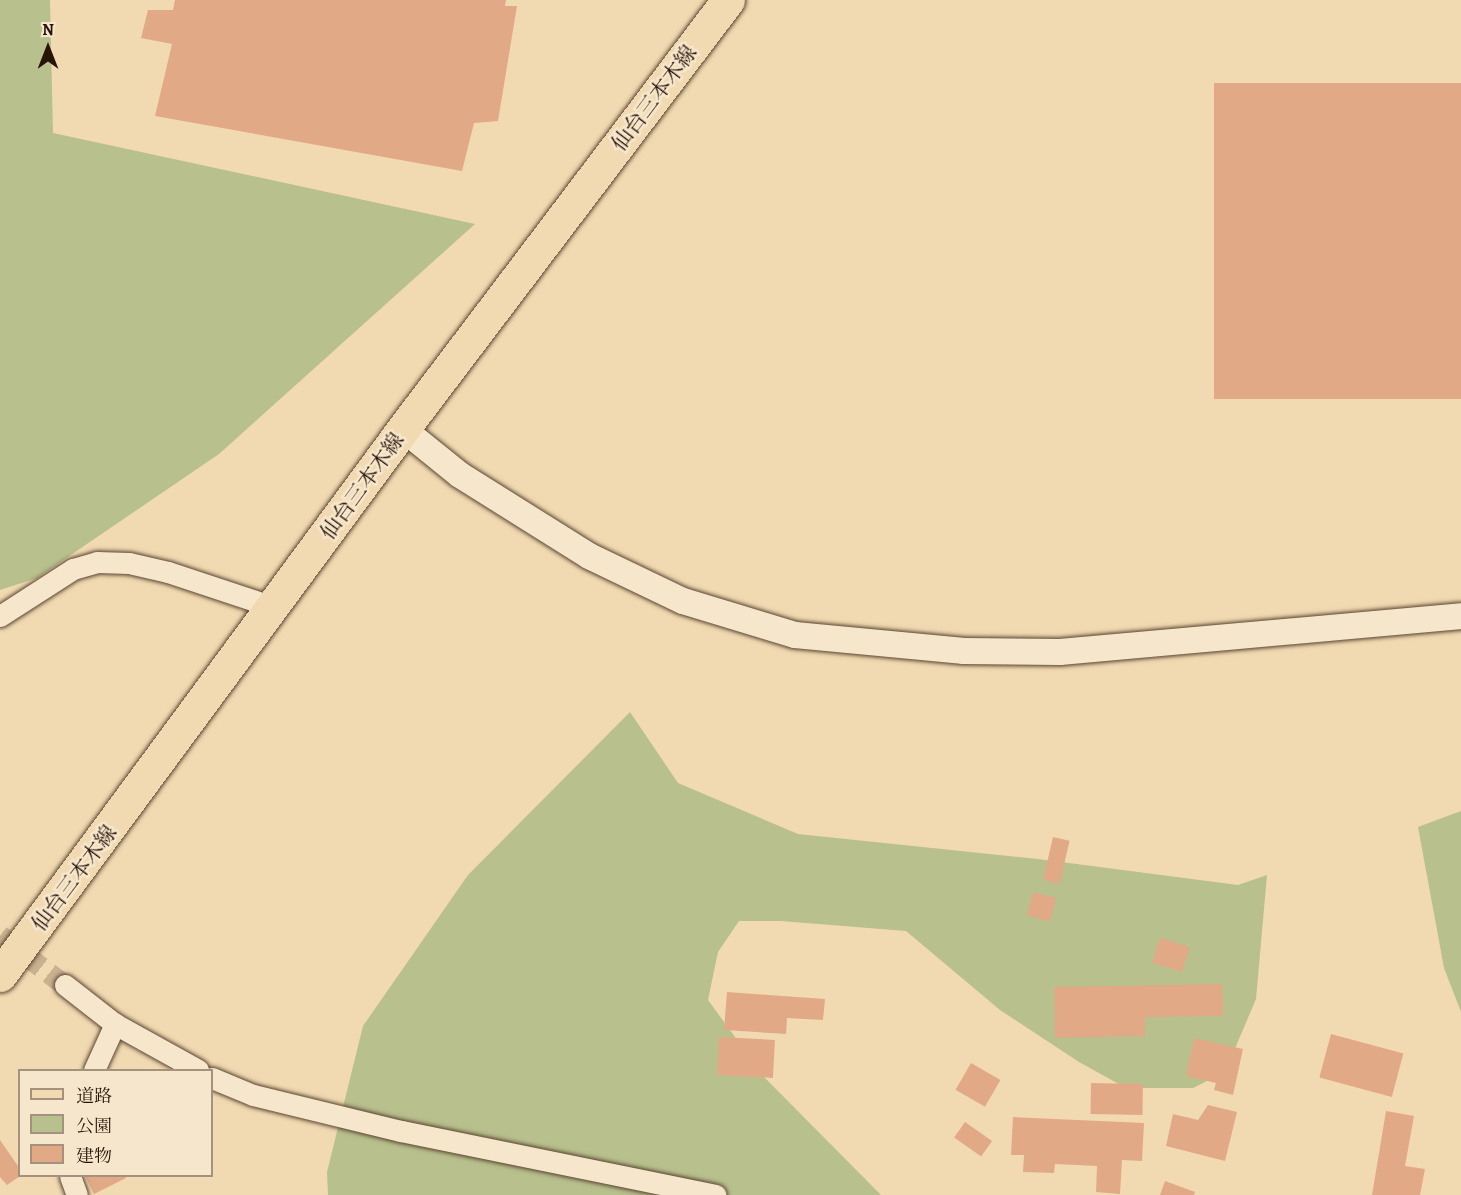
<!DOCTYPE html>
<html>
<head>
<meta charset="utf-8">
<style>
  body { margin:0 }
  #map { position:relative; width:1461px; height:1195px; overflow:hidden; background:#f1dab1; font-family:Alegreya,"Noto Serif JP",serif }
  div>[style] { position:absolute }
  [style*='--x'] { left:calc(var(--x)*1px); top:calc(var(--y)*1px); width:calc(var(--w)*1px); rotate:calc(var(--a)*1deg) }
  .green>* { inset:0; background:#b8c08d }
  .building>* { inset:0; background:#e2a986; transform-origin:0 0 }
  .minor-tunnel>* { height:21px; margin-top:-10.5px; transform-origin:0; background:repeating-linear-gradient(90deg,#c9b28f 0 21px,transparent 0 31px) }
  .roads { filter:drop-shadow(0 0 2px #5a4532) drop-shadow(0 0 2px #5a4532) }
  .minor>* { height:21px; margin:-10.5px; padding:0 10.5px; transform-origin:10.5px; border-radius:10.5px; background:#f6e7cc }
  .tertiary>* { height:26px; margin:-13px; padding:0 13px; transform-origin:13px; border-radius:13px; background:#f6e7cc }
  .primary>* { height:33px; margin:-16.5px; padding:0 16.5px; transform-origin:16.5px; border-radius:16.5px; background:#f1dab1 }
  span { translate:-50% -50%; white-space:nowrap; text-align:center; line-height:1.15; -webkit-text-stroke:5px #f6e7cc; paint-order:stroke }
  .street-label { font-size:21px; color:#281308 }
  .legend { position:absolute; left:18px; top:1069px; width:195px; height:108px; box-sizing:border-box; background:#f6e7cc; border:2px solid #a4927e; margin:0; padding:8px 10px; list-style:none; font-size:18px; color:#281308 }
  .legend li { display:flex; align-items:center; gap:12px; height:30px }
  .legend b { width:30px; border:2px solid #a4927e }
  .north { position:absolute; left:18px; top:18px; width:60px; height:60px; -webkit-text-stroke:4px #f6e7cc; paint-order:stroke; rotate:0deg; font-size:16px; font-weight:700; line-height:24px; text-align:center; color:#281308 }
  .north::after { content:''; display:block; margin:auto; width:21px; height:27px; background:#281308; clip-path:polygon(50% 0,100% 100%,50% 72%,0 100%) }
</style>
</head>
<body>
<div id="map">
  <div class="green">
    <i style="clip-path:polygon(0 0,50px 0,53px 133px,475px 224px,219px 454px,37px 578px,0 590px)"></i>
    <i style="clip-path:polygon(630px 712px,678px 783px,798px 834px,1038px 859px,1238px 885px,1267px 875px,1256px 999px,1225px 1072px,1193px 1088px,1126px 1088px,1079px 1062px,1000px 1010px,906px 931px,781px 921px,739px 921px,718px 952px,708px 1000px,765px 1078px,881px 1195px,328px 1195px,327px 1172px,363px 1026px,468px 875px)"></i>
    <i style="clip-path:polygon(1461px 811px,1461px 1012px,1444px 968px,1418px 827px)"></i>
  </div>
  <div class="building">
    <i style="clip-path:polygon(175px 0,506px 0,505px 6px,517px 6px,498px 121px,474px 123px,462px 171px,155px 116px,172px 44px,141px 38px,148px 10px,173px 10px)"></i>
    <i style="left:1461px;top:83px;width:316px;height:247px;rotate:90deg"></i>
    <i style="left:1053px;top:837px;width:17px;height:44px;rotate:13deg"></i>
    <i style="left:1033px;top:892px;width:24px;height:24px;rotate:15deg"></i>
    <i style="left:1160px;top:938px;width:31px;height:26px;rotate:17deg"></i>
    <i style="clip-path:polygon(1222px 984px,1223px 1016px,1145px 1017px,1145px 1036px,1055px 1038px,1054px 987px)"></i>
    <i style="clip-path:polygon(727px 992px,825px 999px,823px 1020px,787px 1018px,786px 1034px,724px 1030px)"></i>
    <i style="left:1331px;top:1034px;width:75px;height:45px;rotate:15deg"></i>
    <i style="left:719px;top:1037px;width:56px;height:38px;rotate:3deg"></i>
    <i style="clip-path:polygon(1194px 1038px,1243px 1049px,1233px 1095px,1214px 1090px,1216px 1083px,1186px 1076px)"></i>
    <i style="left:971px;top:1063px;width:34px;height:31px;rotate:30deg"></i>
    <i style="left:1091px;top:1083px;width:52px;height:31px;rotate:1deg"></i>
    <i style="clip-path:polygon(1208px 1105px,1237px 1112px,1225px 1161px,1166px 1146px,1173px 1114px,1198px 1120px)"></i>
    <i style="clip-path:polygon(1386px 1111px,1414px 1116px,1405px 1166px,1425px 1169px,1420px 1195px,1372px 1195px)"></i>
    <i style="clip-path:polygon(1013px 1117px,1144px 1123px,1142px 1161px,1122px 1160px,1120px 1194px,1096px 1192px,1097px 1166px,1055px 1164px,1054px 1173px,1023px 1172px,1024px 1155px,1011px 1155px)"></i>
    <i style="left:965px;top:1122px;width:33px;height:19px;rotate:35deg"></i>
    <i style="clip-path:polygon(0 1140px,20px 1169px,20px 1176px,7px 1185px,0 1177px)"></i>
    <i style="clip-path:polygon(85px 1176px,125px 1176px,126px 1178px,94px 1194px)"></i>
    <i style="clip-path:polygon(1165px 1181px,1195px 1192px,1194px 1195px,1160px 1195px)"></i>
  </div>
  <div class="minor-tunnel">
    <i style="--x:0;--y:935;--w:82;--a:37.6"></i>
  </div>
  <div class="roads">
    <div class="minor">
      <i style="--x:0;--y:616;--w:87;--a:-32.8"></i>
      <i style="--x:73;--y:569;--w:25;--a:-16"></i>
      <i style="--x:97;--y:562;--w:32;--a:2"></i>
      <i style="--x:129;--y:563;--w:40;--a:13"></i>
      <i style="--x:168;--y:572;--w:112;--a:18.3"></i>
      <i style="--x:65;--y:985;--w:63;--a:38"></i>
      <i style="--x:115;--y:1024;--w:95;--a:29"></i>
      <i style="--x:94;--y:1070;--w:51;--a:-65.5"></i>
      <i style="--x:212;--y:1078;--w:44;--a:22.5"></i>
      <i style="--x:253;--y:1095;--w:152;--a:13.7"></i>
      <i style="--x:401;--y:1131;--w:321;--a:11.5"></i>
      <i style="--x:70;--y:1176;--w:20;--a:70"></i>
    </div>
    <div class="tertiary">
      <i style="--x:403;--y:429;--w:73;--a:38.9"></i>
      <i style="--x:460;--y:475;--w:152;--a:32.1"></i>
      <i style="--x:589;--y:556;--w:104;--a:25.6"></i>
      <i style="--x:683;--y:601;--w:117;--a:16.9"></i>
      <i style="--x:795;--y:635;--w:170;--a:5.4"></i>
      <i style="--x:964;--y:651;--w:96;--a:0.6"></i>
      <i style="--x:1060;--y:652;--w:403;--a:-5.1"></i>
    </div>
    <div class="primary">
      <i style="--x:0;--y:975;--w:679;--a:-53.57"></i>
      <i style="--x:403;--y:429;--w:538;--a:-52.85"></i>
    </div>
  </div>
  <div class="street-label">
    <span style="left:654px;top:98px;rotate:-53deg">仙台三本木線</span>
    <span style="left:362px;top:486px;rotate:-54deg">仙台三本木線</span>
    <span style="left:74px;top:878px;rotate:-53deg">仙台三本木線</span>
  </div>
  <ul class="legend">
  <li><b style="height:8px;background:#f1dab1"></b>道路</li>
  <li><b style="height:16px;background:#b8c08d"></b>公園</li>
  <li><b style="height:16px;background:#e2a986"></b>建物</li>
  </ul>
  <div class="north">N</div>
</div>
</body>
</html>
